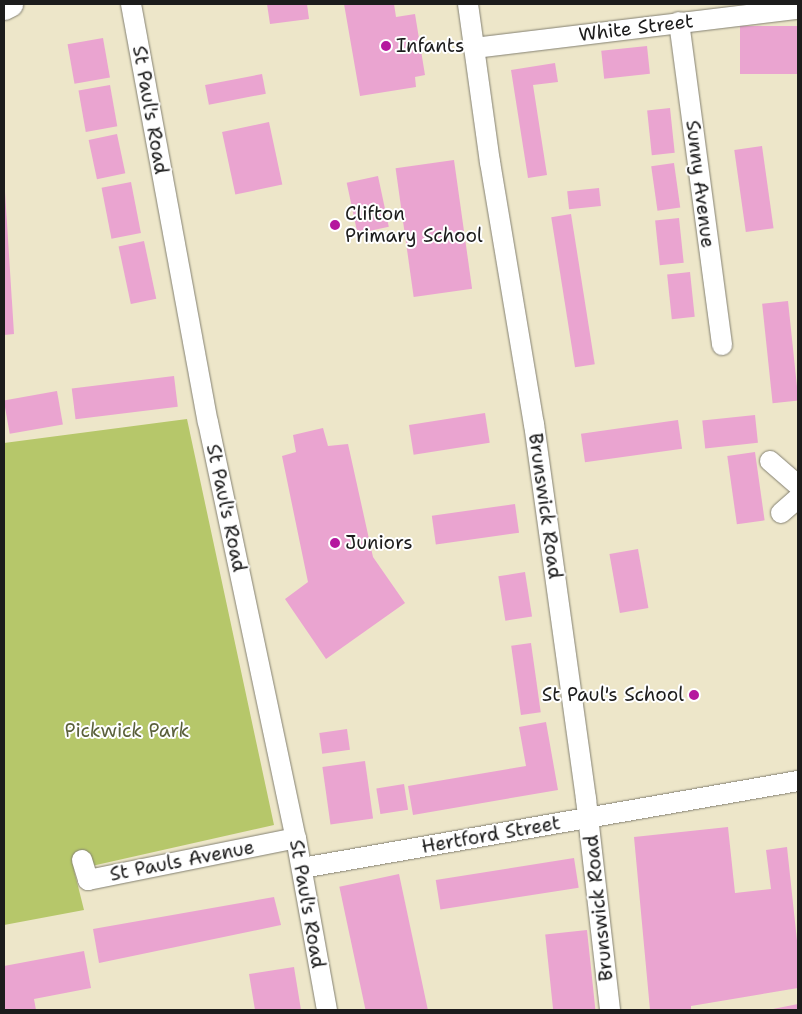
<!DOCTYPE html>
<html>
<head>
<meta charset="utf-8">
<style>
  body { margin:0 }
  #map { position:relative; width:802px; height:1014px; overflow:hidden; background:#ede6c9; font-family:"Shantell Sans",sans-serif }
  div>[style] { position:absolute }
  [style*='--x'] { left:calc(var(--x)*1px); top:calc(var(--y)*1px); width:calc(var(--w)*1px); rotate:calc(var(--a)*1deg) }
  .green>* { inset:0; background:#b6c76a }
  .building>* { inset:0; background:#eaa4d0; transform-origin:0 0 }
  .roads { filter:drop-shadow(0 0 1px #848172) drop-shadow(0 0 1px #848172) }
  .minor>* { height:20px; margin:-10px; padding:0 10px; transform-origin:10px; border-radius:10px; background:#fff }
  .tertiary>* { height:25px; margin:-12.5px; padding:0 12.5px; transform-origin:12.5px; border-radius:12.5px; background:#fff }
  .dots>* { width:14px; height:14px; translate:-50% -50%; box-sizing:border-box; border:2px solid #fff; border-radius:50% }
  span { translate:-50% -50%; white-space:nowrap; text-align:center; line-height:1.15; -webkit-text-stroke:4px #fff; paint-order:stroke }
  .street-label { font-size:19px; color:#1c1c1c }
  .poi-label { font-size:19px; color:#1c1c1c }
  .left { translate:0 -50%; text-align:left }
  .right { translate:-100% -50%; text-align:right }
  .park-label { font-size:19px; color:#5a603b }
  .frame { position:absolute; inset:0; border:5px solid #1c1c1c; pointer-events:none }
</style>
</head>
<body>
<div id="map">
  <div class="green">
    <i style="clip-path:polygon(187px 419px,274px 825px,74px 870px,84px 910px,4px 925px,4px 443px)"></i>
  </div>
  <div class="building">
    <i style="clip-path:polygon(267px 4px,307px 4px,309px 19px,270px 24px)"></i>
    <i style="clip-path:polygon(344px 4px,394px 4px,396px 17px,415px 14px,425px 75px,415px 77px,416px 87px,360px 96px)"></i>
    <i style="left:798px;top:26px;width:48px;height:58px;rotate:90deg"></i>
    <i style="left:103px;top:38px;width:40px;height:36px;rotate:80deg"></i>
    <i style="left:647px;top:46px;width:28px;height:46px;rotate:84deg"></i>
    <i style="clip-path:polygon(555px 63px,558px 82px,533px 85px,547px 175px,528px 178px,511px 70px)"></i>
    <i style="left:262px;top:74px;width:20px;height:58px;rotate:79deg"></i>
    <i style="left:110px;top:85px;width:42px;height:32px;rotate:80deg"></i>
    <i style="left:670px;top:108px;width:45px;height:23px;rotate:84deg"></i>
    <i style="left:269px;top:122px;width:64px;height:48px;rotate:78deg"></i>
    <i style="left:117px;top:134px;width:40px;height:29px;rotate:78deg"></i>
    <i style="left:762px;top:146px;width:83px;height:28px;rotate:82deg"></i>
    <i style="left:454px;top:160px;width:130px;height:59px;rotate:82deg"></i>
    <i style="left:674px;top:163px;width:45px;height:23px;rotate:82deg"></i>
    <i style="clip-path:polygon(4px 176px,14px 334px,4px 335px)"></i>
    <i style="left:378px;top:176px;width:52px;height:32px;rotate:78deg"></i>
    <i style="left:131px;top:182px;width:52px;height:30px;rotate:79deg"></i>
    <i style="left:599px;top:188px;width:18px;height:32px;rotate:84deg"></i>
    <i style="left:571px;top:214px;width:152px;height:20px;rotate:81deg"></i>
    <i style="left:679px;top:218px;width:45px;height:24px;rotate:84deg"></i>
    <i style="left:144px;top:241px;width:59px;height:26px;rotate:78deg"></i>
    <i style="left:690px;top:272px;width:45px;height:23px;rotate:84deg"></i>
    <i style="left:788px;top:301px;width:100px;height:26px;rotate:84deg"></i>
    <i style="left:174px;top:376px;width:31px;height:103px;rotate:83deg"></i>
    <i style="left:57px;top:391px;width:34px;height:54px;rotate:80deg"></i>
    <i style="left:485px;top:413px;width:30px;height:77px;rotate:81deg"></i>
    <i style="left:755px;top:415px;width:28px;height:53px;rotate:84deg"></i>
    <i style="left:678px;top:420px;width:29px;height:98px;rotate:82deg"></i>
    <i style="clip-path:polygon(323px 428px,328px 446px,348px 444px,373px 557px,405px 603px,326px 659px,285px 599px,308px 582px,282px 456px,296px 452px,293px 435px)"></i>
    <i style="left:755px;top:452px;width:69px;height:28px;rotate:82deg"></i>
    <i style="left:515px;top:504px;width:29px;height:84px;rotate:82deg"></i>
    <i style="left:638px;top:549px;width:60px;height:29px;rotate:80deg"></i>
    <i style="left:525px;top:572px;width:45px;height:27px;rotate:81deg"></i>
    <i style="left:531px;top:643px;width:70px;height:20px;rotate:82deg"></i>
    <i style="clip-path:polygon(546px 722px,558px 790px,413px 815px,408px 786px,526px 766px,519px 727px)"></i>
    <i style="left:347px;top:729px;width:21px;height:28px;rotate:82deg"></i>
    <i style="left:365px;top:761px;width:58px;height:43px;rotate:82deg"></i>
    <i style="left:404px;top:784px;width:26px;height:28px;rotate:81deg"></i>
    <i style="clip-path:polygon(728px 827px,735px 893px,771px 889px,766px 850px,787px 847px,798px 950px,798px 988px,691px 1006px,691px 1010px,650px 1010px,634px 837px)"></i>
    <i style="left:574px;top:858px;width:30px;height:140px;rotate:81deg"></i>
    <i style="left:399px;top:874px;width:139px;height:61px;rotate:78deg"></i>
    <i style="clip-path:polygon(274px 897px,281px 925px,99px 963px,93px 929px)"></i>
    <i style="left:587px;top:930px;width:80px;height:42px;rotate:84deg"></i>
    <i style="clip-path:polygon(84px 951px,91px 988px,34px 999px,36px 1010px,4px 1010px,4px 966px)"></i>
    <i style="clip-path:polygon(294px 967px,301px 1010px,255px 1010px,249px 974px)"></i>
    <i style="clip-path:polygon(798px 1004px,798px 1010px,773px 1010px,773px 1009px)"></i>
  </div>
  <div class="roads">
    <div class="minor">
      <i style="--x:131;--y:4;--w:425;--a:79.6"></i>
      <i style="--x:208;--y:422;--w:425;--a:78.1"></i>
      <i style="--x:296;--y:838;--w:175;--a:79.8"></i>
      <i style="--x:468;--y:4;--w:160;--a:82.1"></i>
      <i style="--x:490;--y:162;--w:266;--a:80.5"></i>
      <i style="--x:534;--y:424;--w:379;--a:82.1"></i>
      <i style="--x:586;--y:799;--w:212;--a:83.5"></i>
      <i style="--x:679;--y:22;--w:326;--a:82.4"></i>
      <i style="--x:474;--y:48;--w:326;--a:-6.9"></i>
      <i style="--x:770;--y:461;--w:37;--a:41"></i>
      <i style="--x:781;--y:513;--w:23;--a:-41"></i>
      <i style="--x:82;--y:860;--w:21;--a:73"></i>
      <i style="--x:88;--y:880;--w:212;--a:-11.4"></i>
      <i style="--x:302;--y:868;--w:504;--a:-9.95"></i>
    </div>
    <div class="tertiary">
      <i style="--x:4;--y:7;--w:7;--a:-27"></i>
    </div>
  </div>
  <div class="dots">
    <i style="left:386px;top:46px;background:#b5179e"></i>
    <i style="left:335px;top:225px;background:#b5179e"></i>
    <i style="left:335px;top:543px;background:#b5179e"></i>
    <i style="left:694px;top:695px;background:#b5179e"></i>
  </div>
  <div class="street-label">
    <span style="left:636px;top:28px;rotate:-7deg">White Street</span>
    <span style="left:150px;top:110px;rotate:80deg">St Paul's Road</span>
    <span style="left:700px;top:184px;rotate:83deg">Sunny Avenue</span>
    <span style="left:545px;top:506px;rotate:82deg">Brunswick Road</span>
    <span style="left:226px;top:508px;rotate:78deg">St Paul's Road</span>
    <span style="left:491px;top:835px;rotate:-10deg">Hertford Street</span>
    <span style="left:182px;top:861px;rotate:-11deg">St Pauls Avenue</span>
    <span style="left:307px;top:904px;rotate:80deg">St Paul's Road</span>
    <span style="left:599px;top:908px;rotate:-96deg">Brunswick Road</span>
  </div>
  <div class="poi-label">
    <span class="left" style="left:396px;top:46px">Infants</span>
    <span class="left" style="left:345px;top:225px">Clifton<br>Primary School</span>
    <span class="left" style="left:345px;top:543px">Juniors</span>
    <span class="right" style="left:684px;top:695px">St Paul's School</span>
  </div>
  <div class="park-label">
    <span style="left:127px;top:731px">Pickwick Park</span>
  </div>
  <div class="frame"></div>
</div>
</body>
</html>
